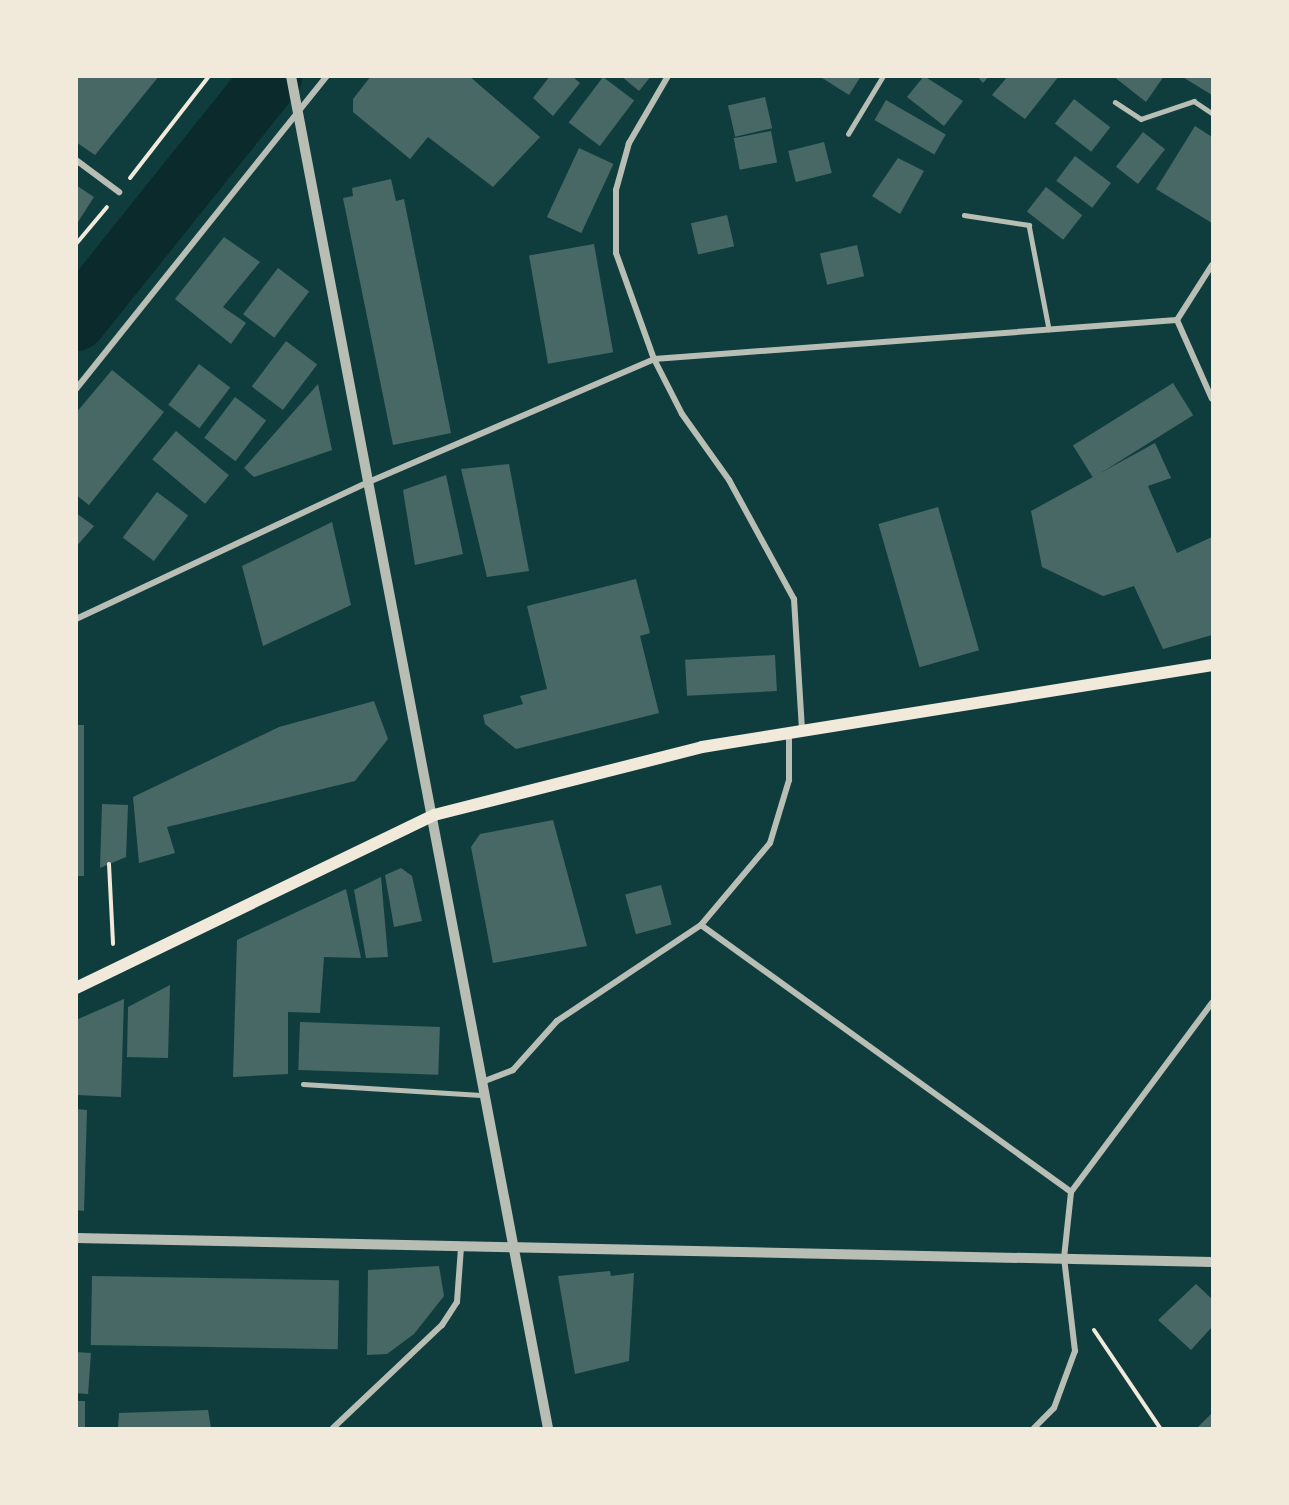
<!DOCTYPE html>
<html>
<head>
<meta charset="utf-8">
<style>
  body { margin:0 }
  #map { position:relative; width:1289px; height:1505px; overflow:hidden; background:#0f3d3e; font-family:"Source Sans 3",sans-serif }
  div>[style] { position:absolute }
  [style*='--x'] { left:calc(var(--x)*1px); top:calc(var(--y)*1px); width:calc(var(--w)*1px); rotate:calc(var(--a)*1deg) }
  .river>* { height:60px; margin:-30px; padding:0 30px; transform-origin:30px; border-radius:30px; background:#0a2a2b }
  .building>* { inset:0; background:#486865; transform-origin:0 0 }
  .path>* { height:4px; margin:-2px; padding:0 2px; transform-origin:2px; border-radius:2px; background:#f1e9da }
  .service>* { height:4.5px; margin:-2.25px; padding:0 2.25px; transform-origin:2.25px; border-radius:2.25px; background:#b8beb3 }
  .minor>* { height:6px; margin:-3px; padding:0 3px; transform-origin:3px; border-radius:3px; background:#b8beb3 }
  .tertiary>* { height:10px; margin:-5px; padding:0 5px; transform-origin:5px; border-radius:5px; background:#b8beb3 }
  .secondary>* { height:12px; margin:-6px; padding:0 6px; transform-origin:6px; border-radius:6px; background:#f1e9da }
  span { translate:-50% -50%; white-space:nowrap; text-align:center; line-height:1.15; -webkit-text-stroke:5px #f1e9da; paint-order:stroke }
  .frame { position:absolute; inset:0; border:78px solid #f1e9da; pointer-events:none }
</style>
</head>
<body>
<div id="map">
  <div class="river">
    <i style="--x:76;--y:321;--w:314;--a:-51.3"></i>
  </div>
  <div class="building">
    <i style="clip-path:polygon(76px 76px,159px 76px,95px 155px,76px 142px)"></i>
    <i style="clip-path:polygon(371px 76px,469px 76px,540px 137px,493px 187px,428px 137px,410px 159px,353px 112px,353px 99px)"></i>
    <i style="clip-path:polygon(550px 76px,572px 76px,580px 83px,553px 116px,533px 98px)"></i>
    <i style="clip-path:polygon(621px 76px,651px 76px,639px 91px)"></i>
    <i style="clip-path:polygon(819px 76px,861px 76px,849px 95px)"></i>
    <i style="clip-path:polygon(924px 76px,963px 101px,944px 126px,907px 97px)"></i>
    <i style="clip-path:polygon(977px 76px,989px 76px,983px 83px)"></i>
    <i style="clip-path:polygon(1008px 76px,1059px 76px,1025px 119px,992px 95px)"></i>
    <i style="clip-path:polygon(1113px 76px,1164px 76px,1146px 102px)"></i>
    <i style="clip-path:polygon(1181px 76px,1212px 76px,1212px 95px)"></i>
    <i style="left:603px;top:77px;width:39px;height:57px;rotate:37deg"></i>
    <i style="left:765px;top:97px;width:32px;height:38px;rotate:77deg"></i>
    <i style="left:1074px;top:99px;width:46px;height:31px;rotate:38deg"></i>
    <i style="left:886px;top:100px;width:69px;height:23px;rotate:30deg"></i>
    <i style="clip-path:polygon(1195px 126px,1212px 137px,1212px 223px,1156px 189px)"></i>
    <i style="left:771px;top:131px;width:32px;height:38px;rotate:79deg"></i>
    <i style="left:1143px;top:132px;width:28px;height:44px;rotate:38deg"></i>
    <i style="left:824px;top:142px;width:32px;height:37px;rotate:76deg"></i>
    <i style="left:579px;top:148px;width:38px;height:76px;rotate:25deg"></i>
    <i style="left:1075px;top:156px;width:45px;height:31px;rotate:37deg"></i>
    <i style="clip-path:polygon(898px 158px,924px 171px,900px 214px,872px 196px)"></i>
    <i style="clip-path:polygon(391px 179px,396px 201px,404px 199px,451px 433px,393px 445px,343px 198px,353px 196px,352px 188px)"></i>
    <i style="clip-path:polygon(76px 185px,94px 197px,76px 225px)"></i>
    <i style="left:1046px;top:187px;width:46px;height:31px;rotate:38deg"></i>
    <i style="left:727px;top:215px;width:32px;height:37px;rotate:77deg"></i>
    <i style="clip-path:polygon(224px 237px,260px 262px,223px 307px,246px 323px,231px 344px,175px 299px)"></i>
    <i style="left:594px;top:244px;width:110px;height:66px;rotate:80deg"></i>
    <i style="left:857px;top:245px;width:32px;height:38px;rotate:77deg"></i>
    <i style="left:278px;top:268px;width:39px;height:58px;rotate:37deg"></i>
    <i style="left:286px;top:341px;width:39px;height:57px;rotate:37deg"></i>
    <i style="left:199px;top:364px;width:39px;height:51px;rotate:37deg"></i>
    <i style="clip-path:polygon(112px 370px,164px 412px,89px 505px,76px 495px,76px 413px)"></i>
    <i style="left:1173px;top:383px;width:38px;height:118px;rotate:58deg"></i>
    <i style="clip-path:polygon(318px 384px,332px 450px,254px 477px,244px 468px)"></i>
    <i style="left:235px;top:397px;width:39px;height:51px;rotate:37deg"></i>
    <i style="left:176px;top:431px;width:69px;height:37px;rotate:40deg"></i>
    <i style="clip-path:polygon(1155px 443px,1171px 478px,1148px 486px,1177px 553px,1212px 537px,1212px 635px,1163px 649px,1134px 586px,1103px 596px,1042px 567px,1031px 511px)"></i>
    <i style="clip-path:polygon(509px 464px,529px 571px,487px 577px,461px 469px)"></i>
    <i style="clip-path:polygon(446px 475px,463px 554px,415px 565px,403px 490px)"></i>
    <i style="left:157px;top:492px;width:39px;height:57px;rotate:37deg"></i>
    <i style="left:938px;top:507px;width:149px;height:62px;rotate:74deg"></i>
    <i style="clip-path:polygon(76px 513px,94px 526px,76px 547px)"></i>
    <i style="clip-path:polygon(332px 522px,351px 605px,263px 646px,242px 566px)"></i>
    <i style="clip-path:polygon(636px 579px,650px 633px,640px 636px,659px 713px,516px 749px,485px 724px,483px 715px,523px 704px,520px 696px,547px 689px,527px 606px)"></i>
    <i style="left:775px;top:655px;width:36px;height:90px;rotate:87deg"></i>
    <i style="clip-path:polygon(374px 701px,388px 739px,355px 781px,167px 827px,175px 853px,139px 863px,133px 797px,279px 727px)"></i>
    <i style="left:76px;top:725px;width:8px;height:151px"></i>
    <i style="clip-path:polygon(102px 804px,128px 805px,126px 857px,100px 868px)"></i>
    <i style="clip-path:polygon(553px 820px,587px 946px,493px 963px,471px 847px,480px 834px)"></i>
    <i style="clip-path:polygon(401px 868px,412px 876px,422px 921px,394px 927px,385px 875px)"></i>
    <i style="clip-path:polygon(381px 877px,388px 957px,366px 958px,354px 890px)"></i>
    <i style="left:661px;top:885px;width:41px;height:37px;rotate:75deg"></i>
    <i style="clip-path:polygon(346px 889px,361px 958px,324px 957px,320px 1013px,288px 1012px,288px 1074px,233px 1077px,237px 940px)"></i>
    <i style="clip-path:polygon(170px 985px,168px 1058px,127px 1057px,128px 1007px)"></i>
    <i style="clip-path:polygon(124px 999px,121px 1097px,76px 1095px,76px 1020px)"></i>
    <i style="left:300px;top:1022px;width:140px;height:48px;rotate:2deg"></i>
    <i style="clip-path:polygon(76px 1109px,87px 1110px,84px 1211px,76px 1210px)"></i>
    <i style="clip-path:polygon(439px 1266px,444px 1296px,414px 1334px,387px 1354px,367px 1355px,368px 1270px)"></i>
    <i style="clip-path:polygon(610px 1271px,611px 1276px,634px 1273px,629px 1361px,575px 1374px,558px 1276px)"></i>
    <i style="left:92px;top:1276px;width:247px;height:69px;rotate:1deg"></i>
    <i style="clip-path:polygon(1196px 1284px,1212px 1299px,1212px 1327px,1191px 1350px,1158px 1320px)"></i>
    <i style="left:76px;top:1352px;width:15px;height:41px;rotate:4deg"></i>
    <i style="left:76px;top:1401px;width:9px;height:27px"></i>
    <i style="clip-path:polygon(208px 1410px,211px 1428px,118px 1428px,119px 1413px)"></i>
    <i style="clip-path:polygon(1212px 1413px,1212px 1428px,1197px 1428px)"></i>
  </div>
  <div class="path">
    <i style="--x:130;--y:178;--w:129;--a:-52.2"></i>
    <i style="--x:76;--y:244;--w:48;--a:-50"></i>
    <i style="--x:109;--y:864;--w:80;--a:87.1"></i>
    <i style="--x:1094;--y:1330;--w:118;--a:56"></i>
  </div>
  <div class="service">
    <i style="--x:1115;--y:102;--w:31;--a:33"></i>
    <i style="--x:1141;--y:119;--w:56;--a:-18.8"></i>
    <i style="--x:1194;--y:101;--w:22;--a:34"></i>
    <i style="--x:848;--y:134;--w:68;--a:-58.9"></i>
    <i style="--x:964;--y:215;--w:66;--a:8.7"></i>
    <i style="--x:1029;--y:225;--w:106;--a:79.1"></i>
    <i style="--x:303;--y:1084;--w:182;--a:3.5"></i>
  </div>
  <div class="minor">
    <i style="--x:668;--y:76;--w:78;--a:120.2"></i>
    <i style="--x:629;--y:143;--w:49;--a:105.5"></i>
    <i style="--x:616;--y:190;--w:63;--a:90"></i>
    <i style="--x:616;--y:253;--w:113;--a:70.3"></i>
    <i style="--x:654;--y:359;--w:62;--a:63"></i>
    <i style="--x:682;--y:414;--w:81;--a:54.5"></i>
    <i style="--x:729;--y:480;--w:136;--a:61.4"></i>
    <i style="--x:794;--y:599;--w:131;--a:86.5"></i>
    <i style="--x:76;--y:160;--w:54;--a:36.7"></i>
    <i style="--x:1212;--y:265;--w:65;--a:122.5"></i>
    <i style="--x:1177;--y:320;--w:86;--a:66.1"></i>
    <i style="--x:76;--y:389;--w:401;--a:-51.3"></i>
    <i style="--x:76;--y:619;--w:326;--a:-25.1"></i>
    <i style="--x:371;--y:481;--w:308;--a:-23.3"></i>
    <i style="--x:654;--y:359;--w:524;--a:-4.26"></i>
    <i style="--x:701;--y:925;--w:456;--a:35.8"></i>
    <i style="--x:482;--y:1082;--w:33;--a:-21"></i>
    <i style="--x:513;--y:1070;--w:66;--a:-48.1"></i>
    <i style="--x:557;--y:1021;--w:173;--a:-33.7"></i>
    <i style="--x:701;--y:925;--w:107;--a:-49.9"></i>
    <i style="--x:770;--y:843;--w:66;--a:-73.2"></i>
    <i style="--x:789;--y:780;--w:46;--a:-90"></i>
    <i style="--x:333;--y:1428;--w:150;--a:-43.4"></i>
    <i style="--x:442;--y:1325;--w:27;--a:-57"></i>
    <i style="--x:457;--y:1302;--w:55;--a:-85.8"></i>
    <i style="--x:1034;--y:1428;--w:28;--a:-45"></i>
    <i style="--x:1054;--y:1408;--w:61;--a:-69.8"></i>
    <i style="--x:1075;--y:1351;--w:94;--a:-96.7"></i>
    <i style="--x:1064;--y:1258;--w:66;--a:-83.9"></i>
    <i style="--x:1071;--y:1192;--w:236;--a:-53.3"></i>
  </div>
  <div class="tertiary">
    <i style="--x:291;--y:76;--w:1376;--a:79.24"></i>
    <i style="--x:76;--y:1238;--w:1136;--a:1.21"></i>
  </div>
  <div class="secondary">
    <i style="--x:76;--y:988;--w:398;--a:-25.8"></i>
    <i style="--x:434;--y:815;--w:276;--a:-14.2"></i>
    <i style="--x:702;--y:747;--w:517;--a:-9.13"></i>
  </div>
  <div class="frame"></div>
</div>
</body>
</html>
